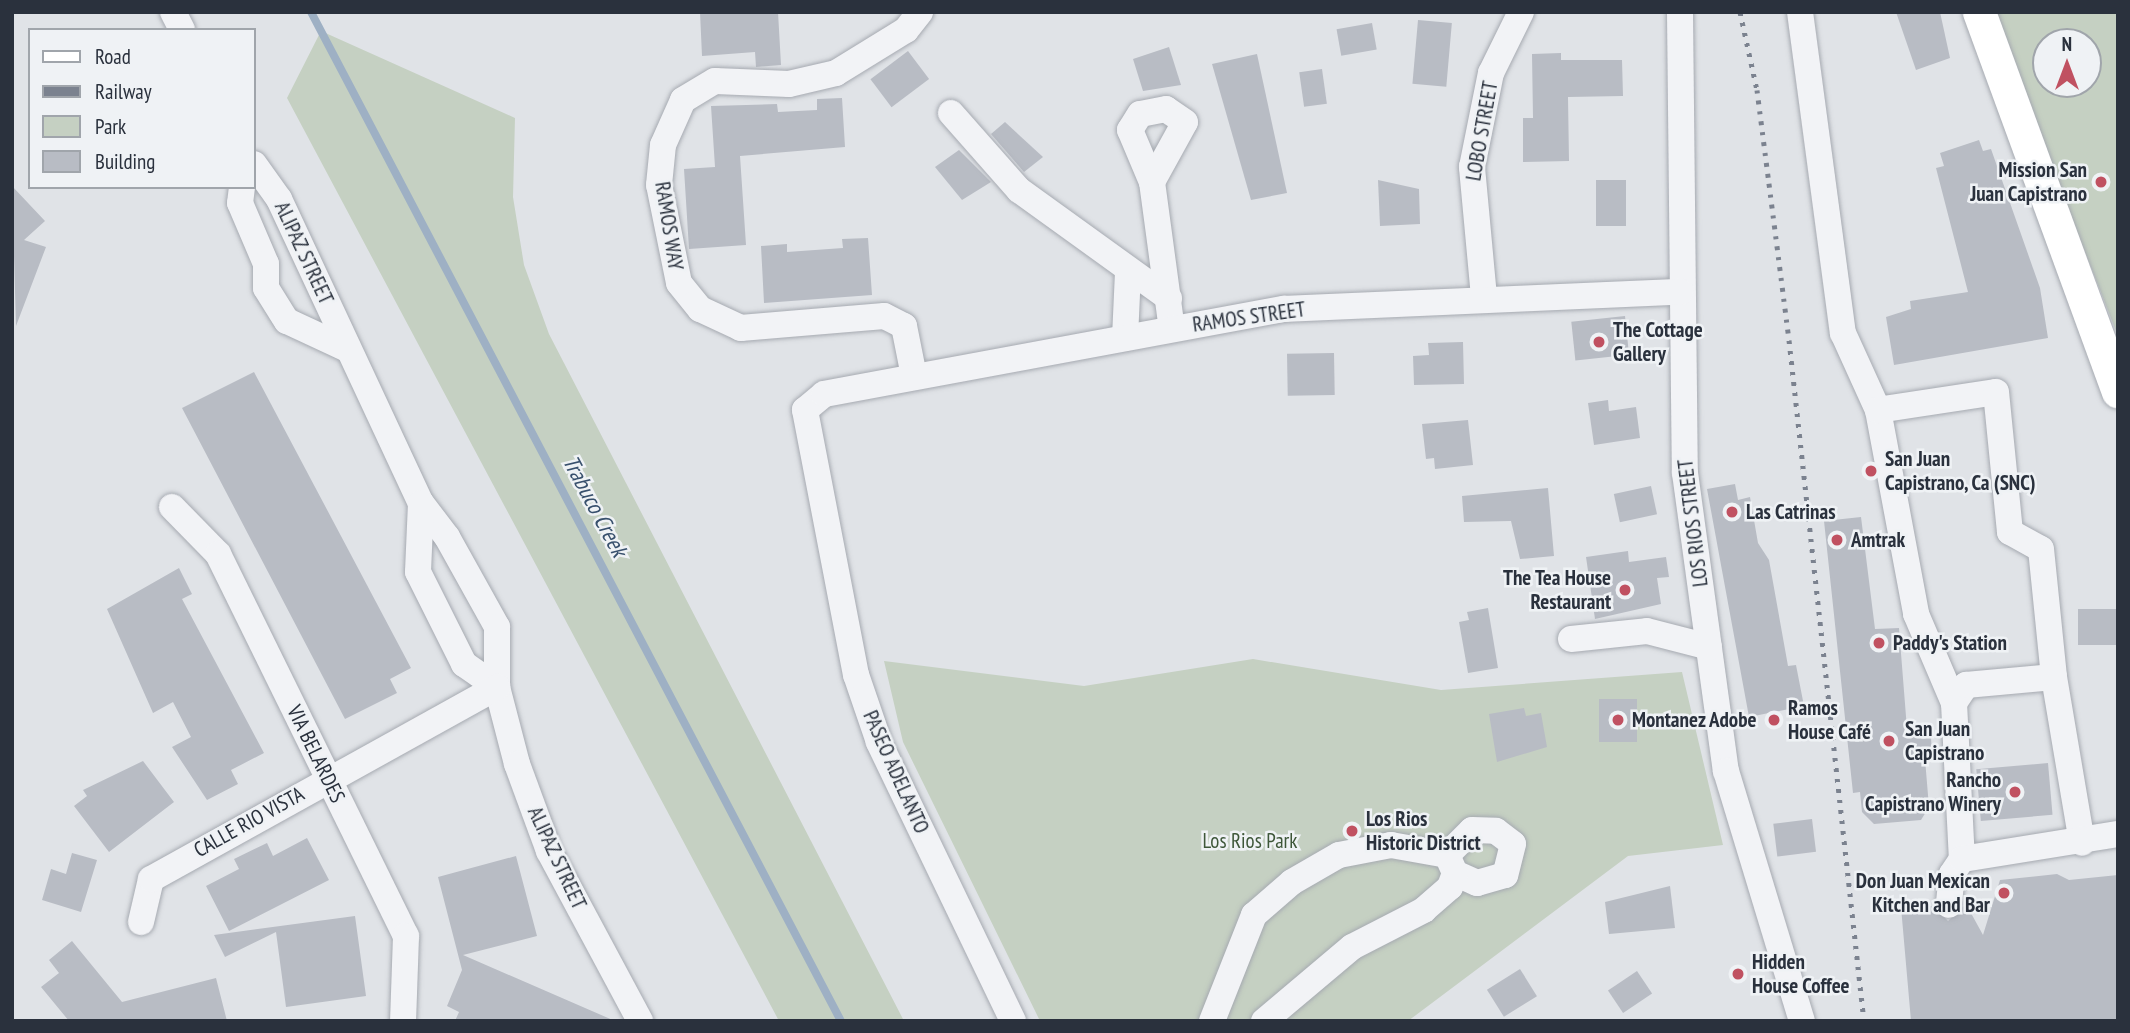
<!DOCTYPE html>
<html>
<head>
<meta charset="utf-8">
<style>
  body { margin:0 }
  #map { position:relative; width:2130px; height:1033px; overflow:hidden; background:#e0e3e7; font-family:"PT Sans Narrow",sans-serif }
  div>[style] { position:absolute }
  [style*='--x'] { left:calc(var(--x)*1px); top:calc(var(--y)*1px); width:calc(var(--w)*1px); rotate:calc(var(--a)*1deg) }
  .green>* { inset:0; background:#c5d0c2 }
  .stream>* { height:8px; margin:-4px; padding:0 4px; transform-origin:4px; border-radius:4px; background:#9eb0c4 }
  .building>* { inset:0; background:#b8bcc4; transform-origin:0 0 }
  .roads { filter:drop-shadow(0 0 2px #a6aab1) drop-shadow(0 0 2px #a6aab1) }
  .minor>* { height:26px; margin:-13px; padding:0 13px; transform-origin:13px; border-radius:13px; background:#f2f3f6 }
  .major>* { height:33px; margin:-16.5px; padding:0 16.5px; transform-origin:16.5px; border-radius:16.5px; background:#fff }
  .rail>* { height:5px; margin-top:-2.5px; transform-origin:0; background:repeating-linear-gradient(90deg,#7b828f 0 3.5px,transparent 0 10.5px) }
  .dots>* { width:19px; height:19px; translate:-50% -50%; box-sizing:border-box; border:4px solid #eff2f5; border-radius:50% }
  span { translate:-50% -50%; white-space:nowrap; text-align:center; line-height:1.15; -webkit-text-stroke:5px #eff2f5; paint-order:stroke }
  .street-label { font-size:21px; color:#2a313d }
  .poi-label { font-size:21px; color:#2a313d; font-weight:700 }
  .right { translate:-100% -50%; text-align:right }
  .left { translate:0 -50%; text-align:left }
  .park-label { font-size:21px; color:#3e5739 }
  .water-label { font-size:23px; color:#38506d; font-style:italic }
  .frame { position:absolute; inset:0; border:14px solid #2a313d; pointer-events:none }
  .legend { position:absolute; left:28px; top:28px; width:228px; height:161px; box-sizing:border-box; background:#eff2f5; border:2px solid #a0a5ab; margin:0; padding:9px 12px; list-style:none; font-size:21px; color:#2a313d }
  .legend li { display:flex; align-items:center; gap:14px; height:35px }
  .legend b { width:35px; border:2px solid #a0a5ab }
  .north { position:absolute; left:2032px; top:28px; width:70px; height:70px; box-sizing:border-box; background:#eff2f5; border:2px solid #a0a5ab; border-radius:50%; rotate:0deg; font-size:19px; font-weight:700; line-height:28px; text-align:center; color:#2a313d }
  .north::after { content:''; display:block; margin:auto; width:24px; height:32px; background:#c05161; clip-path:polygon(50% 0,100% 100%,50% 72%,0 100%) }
</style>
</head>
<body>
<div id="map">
  <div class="green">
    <i style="clip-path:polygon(evenodd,1997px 12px,2118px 12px,2118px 336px,2080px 239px,1997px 12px,2046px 42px,2088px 42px,2088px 84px,2046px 84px,2046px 42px)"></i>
    <i style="clip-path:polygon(321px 31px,515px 118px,513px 197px,524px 265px,549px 334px,904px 1021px,779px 1021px,287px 98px)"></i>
    <i style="clip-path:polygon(1253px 659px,1441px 690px,1682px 672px,1723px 845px,1628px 856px,1408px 1021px,1040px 1021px,903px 742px,884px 661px,1084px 686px)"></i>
  </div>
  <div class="stream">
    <i style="--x:311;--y:12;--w:1140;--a:62.29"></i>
  </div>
  <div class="building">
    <i style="clip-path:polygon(700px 12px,778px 12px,781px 65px,756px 67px,755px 52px,702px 56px)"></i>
    <i style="clip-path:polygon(1896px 12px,1940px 12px,1950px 58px,1916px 70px)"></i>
    <i style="left:1418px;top:20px;width:34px;height:64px;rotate:5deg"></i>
    <i style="left:1372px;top:23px;width:27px;height:36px;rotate:80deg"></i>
    <i style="clip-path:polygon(1169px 47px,1181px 85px,1143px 91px,1133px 59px)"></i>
    <i style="left:908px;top:51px;width:35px;height:47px;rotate:53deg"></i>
    <i style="clip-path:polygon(1561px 53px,1561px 60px,1622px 60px,1623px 96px,1568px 97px,1569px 161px,1523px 162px,1523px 118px,1533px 118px,1532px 54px)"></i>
    <i style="clip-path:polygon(1257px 54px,1287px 193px,1251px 200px,1212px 64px)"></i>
    <i style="left:1322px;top:69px;width:35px;height:23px;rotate:82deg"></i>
    <i style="clip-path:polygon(842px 98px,845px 147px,740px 156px,746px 245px,689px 249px,684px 169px,715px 167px,711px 106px,777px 104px,778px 112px,817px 110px,817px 99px)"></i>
    <i style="clip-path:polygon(1005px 122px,1043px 157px,1024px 172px,991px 134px)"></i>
    <i style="clip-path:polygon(1979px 140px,1983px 151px,1991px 149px,2040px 288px,2048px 338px,1894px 365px,1886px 317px,1911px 309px,1910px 301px,1968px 292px,1936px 168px,1944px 166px,1940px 153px)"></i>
    <i style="clip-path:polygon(959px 150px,991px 182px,962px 200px,935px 167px)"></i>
    <i style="clip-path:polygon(1378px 180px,1419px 189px,1420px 224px,1380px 226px)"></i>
    <i style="left:1596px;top:180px;width:30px;height:46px"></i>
    <i style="clip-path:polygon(12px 186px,45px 221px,24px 240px,46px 247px,16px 326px)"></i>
    <i style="clip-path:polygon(868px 238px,872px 295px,764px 303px,761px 246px,787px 244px,787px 252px,843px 248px,842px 239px)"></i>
    <i style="left:1625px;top:316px;width:39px;height:54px;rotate:84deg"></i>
    <i style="clip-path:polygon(1463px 342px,1464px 384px,1414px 385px,1413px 356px,1429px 355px,1428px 343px)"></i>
    <i style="left:1334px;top:353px;width:42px;height:47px;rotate:89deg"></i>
    <i style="clip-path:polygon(254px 372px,411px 668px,390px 679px,397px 693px,345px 719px,182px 408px)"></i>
    <i style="clip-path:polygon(1608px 400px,1609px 411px,1636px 407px,1640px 438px,1594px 445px,1588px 403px)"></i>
    <i style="clip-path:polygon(1468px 420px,1473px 465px,1435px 469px,1434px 458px,1426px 459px,1422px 424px)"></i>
    <i style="clip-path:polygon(1735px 484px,1738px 500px,1750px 497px,1758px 543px,1769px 560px,1788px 666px,1796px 665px,1804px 706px,1749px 717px,1707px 489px)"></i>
    <i style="left:1651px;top:486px;width:29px;height:38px;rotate:78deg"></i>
    <i style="clip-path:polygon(1548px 488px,1554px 556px,1520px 559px,1511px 521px,1464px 522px,1462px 496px)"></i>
    <i style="clip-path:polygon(1861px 517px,1875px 629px,1899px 628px,1907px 729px,1913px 737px,1931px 736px,1932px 759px,1925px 759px,1929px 807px,1921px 820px,1874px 824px,1862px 812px,1860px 792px,1853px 793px,1824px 521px)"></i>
    <i style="clip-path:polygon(1628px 551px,1629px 562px,1666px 557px,1669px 577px,1657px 578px,1661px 604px,1595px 619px,1586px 557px)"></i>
    <i style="clip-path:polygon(179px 568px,192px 594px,182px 599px,264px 753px,231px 770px,238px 784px,207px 800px,172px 747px,191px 737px,173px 702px,153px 713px,107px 609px)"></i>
    <i style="clip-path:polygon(1488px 608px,1498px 668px,1468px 673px,1459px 622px,1469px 620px,1467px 612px)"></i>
    <i style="left:2118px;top:609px;width:36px;height:40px;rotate:90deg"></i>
    <i style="left:1599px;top:699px;width:38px;height:43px"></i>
    <i style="clip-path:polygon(1524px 708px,1526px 716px,1541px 713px,1547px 747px,1497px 762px,1489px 714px)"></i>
    <i style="clip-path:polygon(143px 761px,174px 802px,109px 852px,74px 806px,87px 796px,83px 790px)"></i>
    <i style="left:2048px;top:763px;width:52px;height:72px;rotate:85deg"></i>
    <i style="left:1812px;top:819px;width:33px;height:39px;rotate:83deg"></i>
    <i style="clip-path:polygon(307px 838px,329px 880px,229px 931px,206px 886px,239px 869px,234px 859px,267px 843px,273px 856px)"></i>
    <i style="clip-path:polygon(72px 853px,97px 860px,81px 912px,42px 900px,51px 869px,66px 874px)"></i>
    <i style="clip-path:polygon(516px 856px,537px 936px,463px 955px,615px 1021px,455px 1021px,459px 1012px,447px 1006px,462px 970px,438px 877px)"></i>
    <i style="clip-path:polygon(2057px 874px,2069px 880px,2118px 875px,2118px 1019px,1911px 1021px,1901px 907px,1934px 906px,1948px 921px,1966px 904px,1983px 935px,2000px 880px)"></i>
    <i style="clip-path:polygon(1670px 886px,1675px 928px,1609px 934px,1605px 902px)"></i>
    <i style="clip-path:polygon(355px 916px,366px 996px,286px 1007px,276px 932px,225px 957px,214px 935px)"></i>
    <i style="clip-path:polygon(72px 941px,122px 1002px,216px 978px,227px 1021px,69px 1021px,41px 987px,59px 973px,49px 960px)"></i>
    <i style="left:1520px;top:969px;width:32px;height:39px;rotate:58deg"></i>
    <i style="left:1637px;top:971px;width:27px;height:35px;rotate:56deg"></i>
  </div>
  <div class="roads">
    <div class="minor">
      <i style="--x:173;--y:12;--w:20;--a:63"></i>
      <i style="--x:1680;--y:12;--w:461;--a:89.4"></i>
      <i style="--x:1685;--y:473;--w:301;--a:82.2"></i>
      <i style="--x:1726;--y:771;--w:261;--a:73.1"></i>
      <i style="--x:1800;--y:12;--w:324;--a:82.4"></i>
      <i style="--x:1843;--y:333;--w:85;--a:65.6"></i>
      <i style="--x:1878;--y:410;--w:208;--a:79.4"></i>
      <i style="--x:1916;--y:614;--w:97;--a:66.9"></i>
      <i style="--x:1954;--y:703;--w:156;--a:87.1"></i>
      <i style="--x:1962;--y:859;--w:18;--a:124"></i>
      <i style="--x:1952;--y:874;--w:31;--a:96"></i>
      <i style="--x:951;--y:113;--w:103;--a:48.6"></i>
      <i style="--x:1019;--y:190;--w:185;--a:35.8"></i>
      <i style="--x:254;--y:164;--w:43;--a:54.5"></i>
      <i style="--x:279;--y:199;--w:336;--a:65"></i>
      <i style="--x:421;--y:503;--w:43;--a:52.6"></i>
      <i style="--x:447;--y:537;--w:103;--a:60.9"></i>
      <i style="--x:497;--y:627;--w:60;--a:90"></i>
      <i style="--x:497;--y:687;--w:80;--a:75.4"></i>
      <i style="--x:517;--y:764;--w:93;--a:69.8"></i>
      <i style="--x:549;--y:851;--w:193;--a:61.8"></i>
      <i style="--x:1152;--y:182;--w:68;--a:-61.2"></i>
      <i style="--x:1185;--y:122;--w:23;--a:-146"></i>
      <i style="--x:1166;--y:109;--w:26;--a:169"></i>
      <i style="--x:1140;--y:114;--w:19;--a:122"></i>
      <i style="--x:1130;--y:130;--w:56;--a:67.1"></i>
      <i style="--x:1152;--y:182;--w:148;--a:82.3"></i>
      <i style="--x:242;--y:187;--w:16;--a:97"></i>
      <i style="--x:240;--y:203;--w:66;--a:66.9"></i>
      <i style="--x:266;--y:264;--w:24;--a:90"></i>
      <i style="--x:266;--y:288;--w:39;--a:58"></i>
      <i style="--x:287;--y:321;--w:64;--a:25"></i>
      <i style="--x:1484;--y:297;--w:131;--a:-95.3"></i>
      <i style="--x:1472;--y:167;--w:96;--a:-78.6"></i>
      <i style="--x:1491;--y:73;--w:68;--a:-63.8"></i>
      <i style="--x:1125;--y:338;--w:67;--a:-87.4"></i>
      <i style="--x:914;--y:376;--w:51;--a:-101.3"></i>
      <i style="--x:904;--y:326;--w:22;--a:-153"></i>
      <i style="--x:884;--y:316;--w:144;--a:175.2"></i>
      <i style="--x:741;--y:328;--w:45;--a:-155.1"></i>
      <i style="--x:700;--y:309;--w:33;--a:-129"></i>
      <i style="--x:679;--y:283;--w:100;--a:-101.5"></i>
      <i style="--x:659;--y:185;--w:40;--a:-84.3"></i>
      <i style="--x:663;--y:145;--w:49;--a:-66"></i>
      <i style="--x:683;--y:100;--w:37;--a:-31"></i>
      <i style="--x:715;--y:81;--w:74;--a:2.3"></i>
      <i style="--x:789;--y:84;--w:48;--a:-13.2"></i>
      <i style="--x:836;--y:73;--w:82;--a:-31.6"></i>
      <i style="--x:906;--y:30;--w:23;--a:-52"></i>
      <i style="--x:1878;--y:410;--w:119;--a:-8.7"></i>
      <i style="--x:1996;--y:392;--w:141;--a:84.3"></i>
      <i style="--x:2010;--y:532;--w:35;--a:29"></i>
      <i style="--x:2041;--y:549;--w:129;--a:84.2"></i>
      <i style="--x:2054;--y:677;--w:168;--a:80.4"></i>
      <i style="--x:421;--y:503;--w:69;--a:92.5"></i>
      <i style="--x:418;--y:572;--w:103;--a:63.4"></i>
      <i style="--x:464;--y:664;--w:40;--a:34.9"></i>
      <i style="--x:172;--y:507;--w:66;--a:45.6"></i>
      <i style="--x:218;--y:554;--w:426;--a:63.8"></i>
      <i style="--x:406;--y:936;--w:85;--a:92"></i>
      <i style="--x:1571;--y:639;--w:76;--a:-6"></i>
      <i style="--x:1647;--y:631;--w:64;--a:14.5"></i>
      <i style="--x:1954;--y:703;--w:22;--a:-56"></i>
      <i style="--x:1966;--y:685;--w:88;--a:-5.2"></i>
      <i style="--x:1447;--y:855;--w:35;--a:-45"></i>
      <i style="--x:1472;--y:830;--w:24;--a:2"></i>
      <i style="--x:1496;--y:831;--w:21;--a:37"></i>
      <i style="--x:1513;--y:844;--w:32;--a:104"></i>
      <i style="--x:1505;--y:875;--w:29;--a:164"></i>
      <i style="--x:1477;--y:883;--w:24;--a:-156"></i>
      <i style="--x:1962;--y:859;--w:158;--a:-9.1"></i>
      <i style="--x:141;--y:922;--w:44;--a:-76.9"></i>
      <i style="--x:151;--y:879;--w:396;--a:-29"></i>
      <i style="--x:1013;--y:1021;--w:310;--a:-115.7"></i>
      <i style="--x:879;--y:742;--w:71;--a:-108.9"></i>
      <i style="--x:856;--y:675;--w:270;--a:-100.9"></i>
      <i style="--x:805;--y:410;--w:25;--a:-40"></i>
      <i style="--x:824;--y:394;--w:468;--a:-10.5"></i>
      <i style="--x:1284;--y:309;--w:397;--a:-2.5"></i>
      <i style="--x:1212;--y:1021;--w:114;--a:-68.4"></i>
      <i style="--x:1254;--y:915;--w:50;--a:-41"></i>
      <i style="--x:1292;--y:882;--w:54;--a:-29.9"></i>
      <i style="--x:1339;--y:855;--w:53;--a:-10.9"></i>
      <i style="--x:1391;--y:845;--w:57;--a:10.1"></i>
      <i style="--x:1447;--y:855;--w:20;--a:66"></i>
      <i style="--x:1455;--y:873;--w:15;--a:110"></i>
      <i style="--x:1450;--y:887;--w:35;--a:139"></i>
      <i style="--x:1424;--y:910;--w:81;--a:152.8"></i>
      <i style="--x:1352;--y:947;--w:115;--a:139.9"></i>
    </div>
    <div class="major">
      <i style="--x:1979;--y:12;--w:404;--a:69.9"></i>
    </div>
  </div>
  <div class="rail">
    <i style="--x:1740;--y:12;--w:80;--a:77.7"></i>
    <i style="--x:1757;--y:90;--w:252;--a:82.7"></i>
    <i style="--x:1789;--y:340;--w:685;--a:83.72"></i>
  </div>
  <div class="dots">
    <i style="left:2101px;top:182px;background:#c05161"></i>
    <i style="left:1599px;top:342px;background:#c05161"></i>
    <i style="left:1871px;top:471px;background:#c05161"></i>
    <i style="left:1732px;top:512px;background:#c05161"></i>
    <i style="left:1837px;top:540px;background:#c05161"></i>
    <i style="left:1625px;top:590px;background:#c05161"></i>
    <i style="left:1879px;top:643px;background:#c05161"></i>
    <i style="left:1618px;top:720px;background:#c05161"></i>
    <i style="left:1774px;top:720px;background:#c05161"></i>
    <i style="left:1889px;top:741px;background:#c05161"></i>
    <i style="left:2015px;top:792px;background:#c05161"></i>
    <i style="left:1352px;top:831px;background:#c05161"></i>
    <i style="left:2004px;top:893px;background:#c05161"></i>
    <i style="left:1738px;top:974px;background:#c05161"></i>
  </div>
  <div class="street-label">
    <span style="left:1482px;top:131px;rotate:-80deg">LOBO STREET</span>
    <span style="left:669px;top:226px;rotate:81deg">RAMOS WAY</span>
    <span style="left:304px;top:253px;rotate:65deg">ALIPAZ STREET</span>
    <span style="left:1249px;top:317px;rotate:-8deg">RAMOS STREET</span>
    <span style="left:1693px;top:523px;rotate:-97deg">LOS RIOS STREET</span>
    <span style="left:316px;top:754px;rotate:64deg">VIA BELARDES</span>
    <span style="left:896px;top:772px;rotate:66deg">PASEO ADELANTO</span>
    <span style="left:249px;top:822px;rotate:-29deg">CALLE RIO VISTA</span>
    <span style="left:557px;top:858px;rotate:65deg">ALIPAZ STREET</span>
  </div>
  <div class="poi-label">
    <span class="right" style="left:2087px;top:182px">Mission San<br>Juan Capistrano</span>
    <span class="left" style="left:1613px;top:342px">The Cottage<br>Gallery</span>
    <span class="left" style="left:1885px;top:471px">San Juan<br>Capistrano, Ca (SNC)</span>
    <span class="left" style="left:1746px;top:512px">Las Catrinas</span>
    <span class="left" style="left:1851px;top:540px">Amtrak</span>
    <span class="right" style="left:1611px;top:590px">The Tea House<br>Restaurant</span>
    <span class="left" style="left:1893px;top:643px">Paddy's Station</span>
    <span class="left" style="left:1788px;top:720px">Ramos<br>House Café</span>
    <span class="left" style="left:1632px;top:720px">Montanez Adobe</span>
    <span class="left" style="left:1905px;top:741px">San Juan<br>Capistrano</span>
    <span class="right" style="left:2001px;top:792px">Rancho<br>Capistrano Winery</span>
    <span class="left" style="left:1366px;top:831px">Los Rios<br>Historic District</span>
    <span class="right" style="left:1990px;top:893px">Don Juan Mexican<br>Kitchen and Bar</span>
    <span class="left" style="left:1752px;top:974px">Hidden<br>House Coffee</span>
  </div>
  <div class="park-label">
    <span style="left:1250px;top:841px">Los Rios Park</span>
  </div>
  <div class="water-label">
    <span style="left:595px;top:506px;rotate:62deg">Trabuco Creek</span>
  </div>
  <div class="frame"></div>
  <ul class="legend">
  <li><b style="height:9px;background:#fff"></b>Road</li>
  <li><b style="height:9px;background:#7b828f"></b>Railway</li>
  <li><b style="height:19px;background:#c5d0c2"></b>Park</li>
  <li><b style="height:19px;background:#b8bcc4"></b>Building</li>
  </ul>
  <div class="north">N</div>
</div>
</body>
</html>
